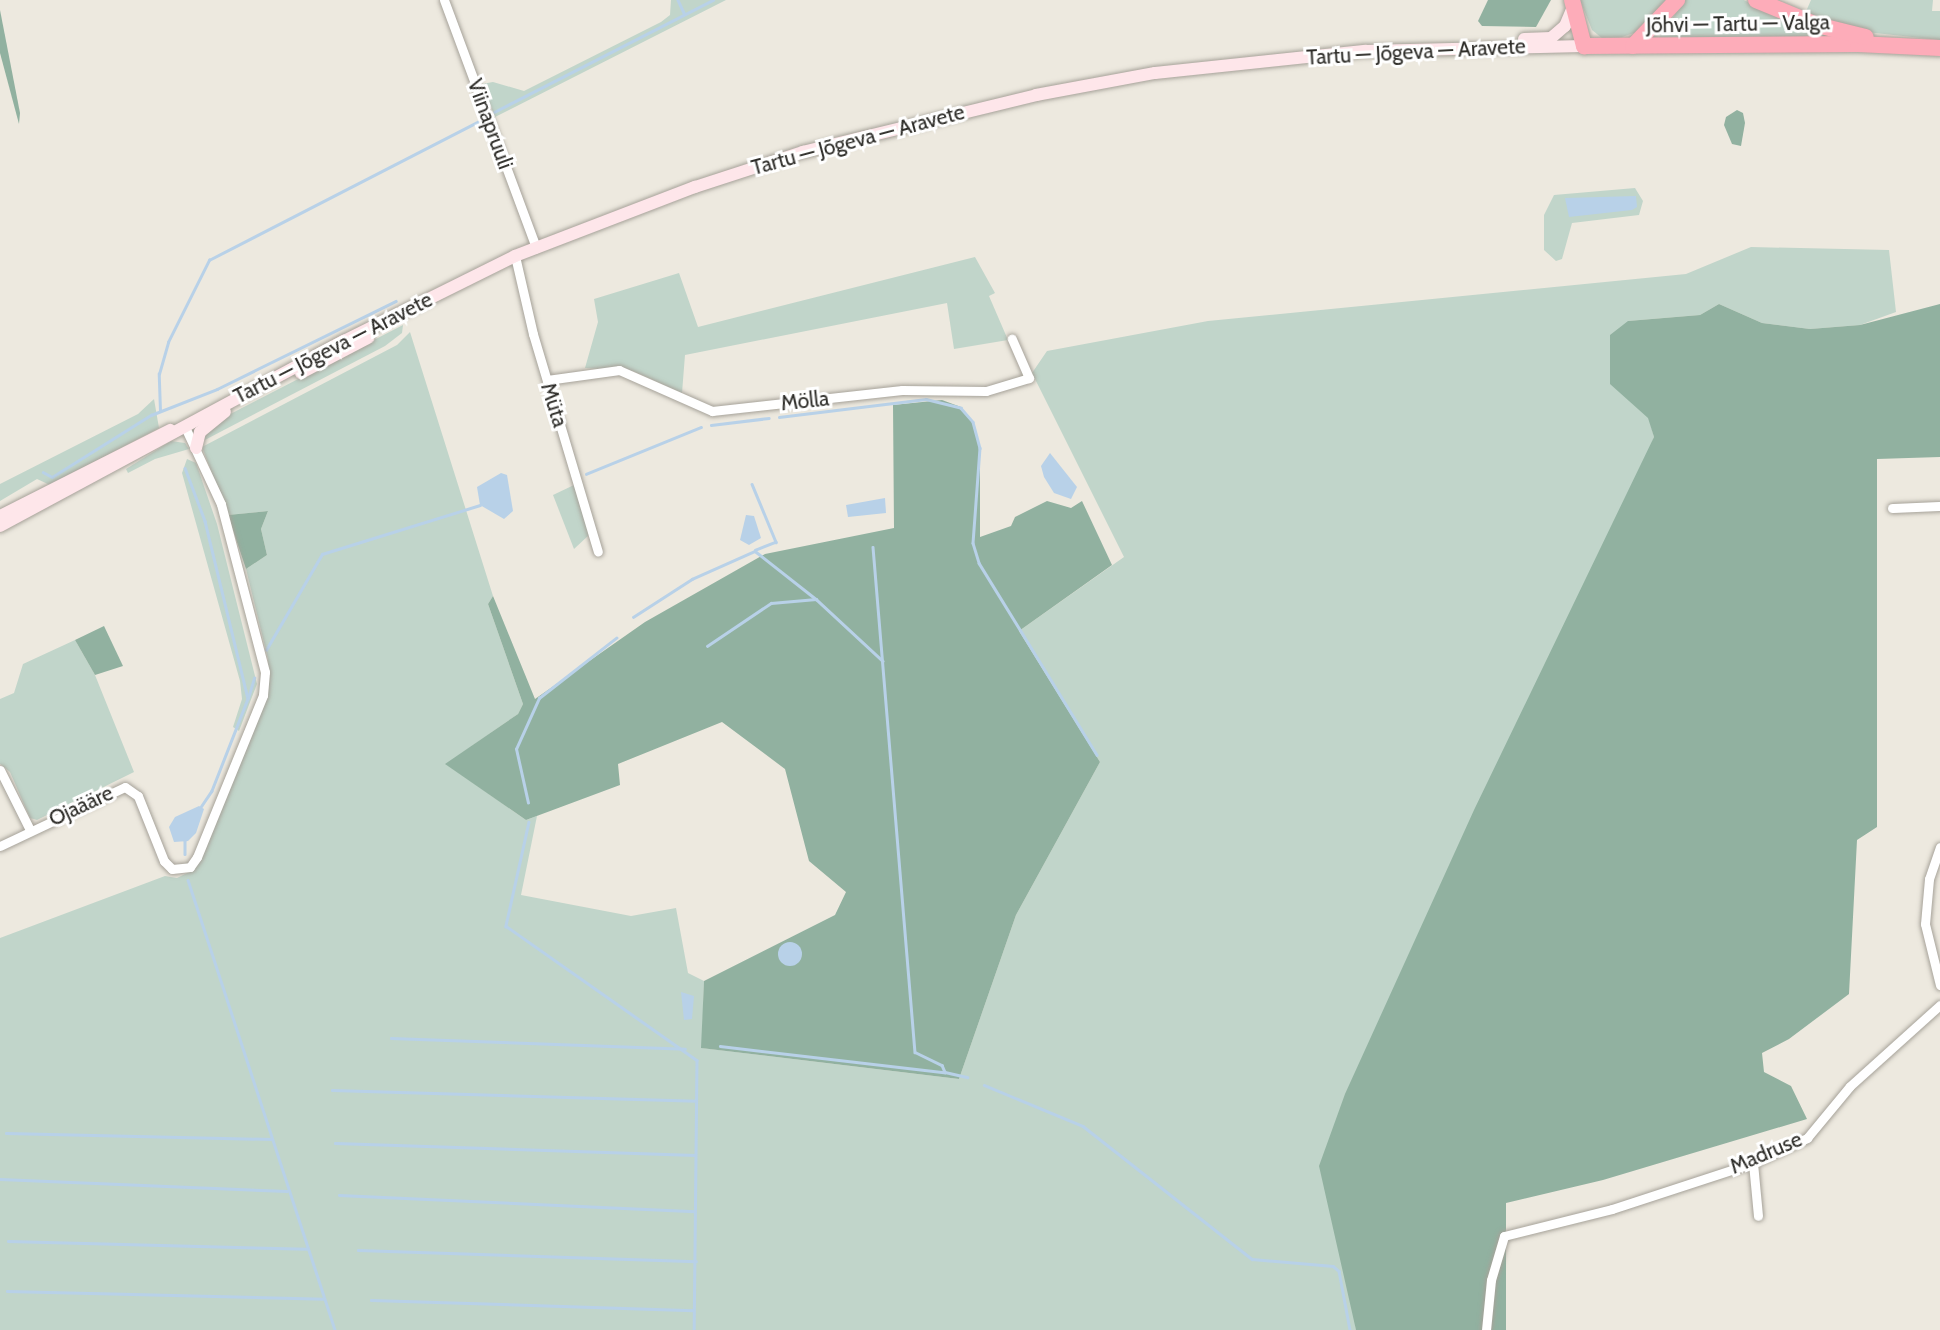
<!DOCTYPE html>
<html>
<head>
<meta charset="utf-8">
<style>
  body { margin:0 }
  #map { position:relative; width:1940px; height:1330px; overflow:hidden; background:#ede9df; font-family:Cabin,sans-serif }
  div>[style] { position:absolute }
  [style*='--x'] { left:calc(var(--x)*1px); top:calc(var(--y)*1px); width:calc(var(--w)*1px); rotate:calc(var(--a)*1deg) }
  .green>* { inset:0; background:#c1d5ca }
  .forest>* { inset:0; background:#91b1a0 }
  .water>* { inset:0; background:#b8d1e8 }
  .round { border-radius:50% }
  .stream>* { height:2.5px; margin:-1.25px; padding:0 1.25px; transform-origin:1.25px; border-radius:1.25px; background:#b8d1e8 }
  .roads { filter:drop-shadow(0 0 2px #a6a299) drop-shadow(0 0 2px #a6a299) }
  .street>* { height:9px; margin:-4.5px; padding:0 4.5px; transform-origin:4.5px; border-radius:4.5px; background:#fff }
  .secondary>* { height:12px; margin:-6px; padding:0 6px; transform-origin:6px; border-radius:6px; background:#fee6ea }
  .highway>* { height:16px; margin:-8px; padding:0 8px; transform-origin:8px; border-radius:8px; background:#fdacb9 }
  span { translate:-50% -50%; white-space:nowrap; text-align:center; line-height:1.15; -webkit-text-stroke:6px #fff; paint-order:stroke }
  .street-label { font-size:21px; color:#2d2c28 }
</style>
</head>
<body>
<div id="map">
  <div class="green">
    <i style="clip-path:polygon(671px 0,726px 0,495px 117px,482px 84px,493px 82px,524px 91px,661px 22px,670px 15px)"></i>
    <i style="clip-path:polygon(1580px 0,1669px 0,1640px 31px,1616px 39px,1603px 39px,1592px 30px)"></i>
    <i style="clip-path:polygon(1685px 0,1744px 0,1810px 34px,1805px 37px,1658px 39px)"></i>
    <i style="clip-path:polygon(1811px 0,1933px 0,1932px 11px,1940px 11px,1940px 40px,1866px 32px,1804px 16px)"></i>
    <i style="clip-path:polygon(1635px 188px,1643px 201px,1639px 215px,1572px 223px,1562px 259px,1556px 261px,1544px 250px,1544px 215px,1554px 195px)"></i>
    <i style="clip-path:polygon(1751px 247px,1889px 250px,1896px 312px,1860px 325px,1810px 329px,1762px 323px,1719px 304px,1700px 315px,1628px 321px,1631px 402px,1649px 418px,1654px 437px,1353px 1301px,1356px 1330px,0 1330px,0 938px,165px 876px,177px 878px,191px 871px,199px 863px,269px 688px,268px 659px,246px 569px,267px 555px,261px 529px,268px 511px,228px 515px,202px 447px,397px 345px,410px 332px,493px 596px,488px 604px,523px 704px,518px 714px,446px 764px,526px 820px,537px 816px,521px 895px,631px 916px,676px 908px,688px 973px,704px 981px,702px 1048px,959px 1079px,1016px 915px,1100px 762px,1019px 631px,1124px 557px,1032px 373px,1047px 351px,1208px 321px,1686px 274px)"></i>
    <i style="clip-path:polygon(975px 257px,995px 293px,989px 296px,1008px 340px,954px 349px,947px 303px,685px 355px,682px 393px,633px 371px,585px 368px,598px 322px,594px 299px,679px 273px,698px 327px)"></i>
    <i style="clip-path:polygon(403px 325px,402px 333px,385px 346px,201px 442px,211px 424px)"></i>
    <i style="clip-path:polygon(154px 399px,159px 428px,50px 485px,37px 479px,0 501px,0 484px,138px 414px)"></i>
    <i style="clip-path:polygon(171px 441px,185px 443px,189px 449px,155px 459px,128px 473px,126px 469px)"></i>
    <i style="clip-path:polygon(187px 459px,196px 463px,217px 524px,257px 684px,239px 731px,233px 727px,242px 699px,240px 681px,182px 473px)"></i>
    <i style="clip-path:polygon(574px 485px,589px 535px,574px 549px,553px 495px)"></i>
    <i style="clip-path:polygon(75px 640px,95px 675px,134px 772px,37px 820px,30px 818px,10px 772px,0 764px,0 699px,14px 693px,23px 664px)"></i>
  </div>
  <div class="forest">
    <i style="clip-path:polygon(1488px 0,1551px 0,1536px 27px,1482px 26px,1478px 21px)"></i>
    <i style="clip-path:polygon(0 10px,20px 113px,19px 124px,0 53px)"></i>
    <i style="clip-path:polygon(1737px 110px,1743px 113px,1745px 123px,1741px 146px,1732px 144px,1724px 125px,1726px 117px)"></i>
    <i style="clip-path:polygon(1719px 304px,1762px 323px,1810px 329px,1860px 325px,1940px 304px,1940px 457px,1877px 459px,1877px 827px,1857px 840px,1849px 994px,1789px 1039px,1762px 1053px,1764px 1072px,1791px 1086px,1807px 1119px,1603px 1180px,1506px 1203px,1506px 1330px,1356px 1330px,1319px 1166px,1345px 1094px,1474px 810px,1654px 437px,1648px 418px,1610px 384px,1610px 335px,1628px 321px,1700px 315px)"></i>
    <i style="clip-path:polygon(942px 400px,961px 407px,974px 425px,980px 448px,980px 537px,1011px 526px,1015px 517px,1047px 501px,1071px 508px,1082px 501px,1112px 565px,1019px 631px,1100px 762px,1016px 915px,959px 1079px,701px 1048px,704px 981px,835px 915px,846px 892px,809px 861px,785px 769px,722px 722px,618px 764px,620px 785px,526px 820px,445px 764px,518px 714px,523px 704px,488px 604px,493px 596px,535px 699px,645px 622px,765px 554px,894px 528px,893px 405px)"></i>
    <i style="clip-path:polygon(268px 511px,261px 529px,267px 555px,246px 569px,228px 515px)"></i>
    <i style="clip-path:polygon(104px 626px,123px 666px,95px 675px,75px 640px)"></i>
  </div>
  <div class="water">
    <i style="clip-path:polygon(1636px 196px,1637px 207px,1632px 210px,1569px 217px,1565px 198px)"></i>
    <i style="clip-path:polygon(1050px 453px,1077px 487px,1071px 499px,1054px 493px,1044px 477px,1041px 466px)"></i>
    <i style="clip-path:polygon(501px 473px,507px 475px,513px 511px,504px 519px,480px 505px,477px 487px)"></i>
    <i style="clip-path:polygon(885px 498px,886px 513px,848px 517px,846px 505px)"></i>
    <i style="clip-path:polygon(746px 515px,754px 516px,761px 538px,749px 545px,740px 540px)"></i>
    <i style="clip-path:polygon(199px 806px,204px 809px,196px 833px,188px 841px,174px 842px,169px 827px,175px 817px)"></i>
    <i class="round" style="left:778px;top:942px;width:24px;height:24px"></i>
    <i style="clip-path:polygon(681px 992px,694px 996px,692px 1019px,684px 1020px)"></i>
  </div>
  <div class="stream">
    <i style="--x:678;--y:0;--w:14;--a:65"></i>
    <i style="--x:494;--y:112;--w:246;--a:-27.1"></i>
    <i style="--x:160;--y:411;--w:37;--a:-92"></i>
    <i style="--x:159;--y:374;--w:33;--a:-74"></i>
    <i style="--x:168;--y:342;--w:92;--a:-63.4"></i>
    <i style="--x:209;--y:260;--w:302;--a:-27.2"></i>
    <i style="--x:779;--y:417;--w:148;--a:-7"></i>
    <i style="--x:926;--y:399;--w:36;--a:14"></i>
    <i style="--x:961;--y:408;--w:18;--a:49"></i>
    <i style="--x:973;--y:422;--w:27;--a:75"></i>
    <i style="--x:980;--y:448;--w:95;--a:94.2"></i>
    <i style="--x:973;--y:543;--w:21;--a:73"></i>
    <i style="--x:979;--y:563;--w:225;--a:58.4"></i>
    <i style="--x:711;--y:425;--w:58;--a:-6.9"></i>
    <i style="--x:185;--y:468;--w:57;--a:69.3"></i>
    <i style="--x:205;--y:521;--w:183;--a:76.4"></i>
    <i style="--x:248;--y:699;--w:99;--a:111.4"></i>
    <i style="--x:212;--y:791;--w:22;--a:124"></i>
    <i style="--x:43;--y:472;--w:10;--a:29"></i>
    <i style="--x:52;--y:477;--w:117;--a:-32.1"></i>
    <i style="--x:151;--y:415;--w:71;--a:-21.5"></i>
    <i style="--x:217;--y:389;--w:199;--a:-26.2"></i>
    <i style="--x:586;--y:474;--w:124;--a:-22.2"></i>
    <i style="--x:752;--y:484;--w:63;--a:67.5"></i>
    <i style="--x:776;--y:542;--w:22;--a:158"></i>
    <i style="--x:873;--y:547;--w:507;--a:85.25"></i>
    <i style="--x:915;--y:1052;--w:30;--a:26"></i>
    <i style="--x:942;--y:1065;--w:8;--a:67"></i>
    <i style="--x:945;--y:1072;--w:23;--a:13"></i>
    <i style="--x:633;--y:617;--w:70;--a:-32.8"></i>
    <i style="--x:692;--y:579;--w:69;--a:-24"></i>
    <i style="--x:755;--y:551;--w:78;--a:38.2"></i>
    <i style="--x:816;--y:599;--w:91;--a:42.8"></i>
    <i style="--x:707;--y:646;--w:77;--a:-33.9"></i>
    <i style="--x:771;--y:603;--w:45;--a:-5.1"></i>
    <i style="--x:266;--y:650;--w:111;--a:-59.7"></i>
    <i style="--x:322;--y:554;--w:165;--a:-17.2"></i>
    <i style="--x:248;--y:698;--w:21;--a:-73"></i>
    <i style="--x:528;--y:803;--w:55;--a:-102.5"></i>
    <i style="--x:516;--y:749;--w:56;--a:-65.7"></i>
    <i style="--x:539;--y:698;--w:98;--a:-37.9"></i>
    <i style="--x:529;--y:822;--w:107;--a:102.5"></i>
    <i style="--x:506;--y:926;--w:233;--a:35.1"></i>
    <i style="--x:697;--y:1060;--w:270;--a:90.6"></i>
    <i style="--x:185;--y:841;--w:13;--a:90"></i>
    <i style="--x:188;--y:880;--w:473;--a:71.9"></i>
    <i style="--x:391;--y:1038;--w:294;--a:2.1"></i>
    <i style="--x:720;--y:1046;--w:225;--a:6.7"></i>
    <i style="--x:984;--y:1085;--w:107;--a:22.5"></i>
    <i style="--x:1083;--y:1126;--w:215;--a:38.2"></i>
    <i style="--x:1252;--y:1259;--w:81;--a:4.9"></i>
    <i style="--x:1333;--y:1266;--w:8;--a:40"></i>
    <i style="--x:1339;--y:1271;--w:60;--a:79.4"></i>
    <i style="--x:332;--y:1090;--w:364;--a:1.7"></i>
    <i style="--x:6;--y:1133;--w:265;--a:1.3"></i>
    <i style="--x:335;--y:1143;--w:360;--a:1.9"></i>
    <i style="--x:0;--y:1179;--w:287;--a:2.4"></i>
    <i style="--x:339;--y:1195;--w:356;--a:2.6"></i>
    <i style="--x:8;--y:1241;--w:299;--a:1.5"></i>
    <i style="--x:358;--y:1250;--w:338;--a:1.9"></i>
    <i style="--x:7;--y:1291;--w:317;--a:1.4"></i>
    <i style="--x:371;--y:1300;--w:322;--a:1.8"></i>
  </div>
  <div class="roads">
    <div class="street">
      <i style="--x:444;--y:0;--w:265;--a:69.6"></i>
      <i style="--x:515;--y:256;--w:80;--a:77"></i>
      <i style="--x:533;--y:334;--w:227;--a:73.4"></i>
      <i style="--x:547;--y:380;--w:73;--a:-7.9"></i>
      <i style="--x:619;--y:370;--w:102;--a:23.8"></i>
      <i style="--x:712;--y:411;--w:191;--a:-6.3"></i>
      <i style="--x:902;--y:390;--w:84;--a:0.7"></i>
      <i style="--x:986;--y:391;--w:45;--a:-16.8"></i>
      <i style="--x:1029;--y:378;--w:43;--a:-113.6"></i>
      <i style="--x:1892;--y:508;--w:48;--a:-2.4"></i>
      <i style="--x:0;--y:770;--w:67;--a:63.4"></i>
      <i style="--x:0;--y:846;--w:138;--a:-25.3"></i>
      <i style="--x:125;--y:787;--w:16;--a:35"></i>
      <i style="--x:138;--y:796;--w:70;--a:68.2"></i>
      <i style="--x:164;--y:861;--w:11;--a:45"></i>
      <i style="--x:172;--y:869;--w:18;--a:-6"></i>
      <i style="--x:190;--y:867;--w:12;--a:-55"></i>
      <i style="--x:197;--y:857;--w:175;--a:-67.8"></i>
      <i style="--x:263;--y:695;--w:23;--a:-85"></i>
      <i style="--x:265;--y:672;--w:174;--a:-104.7"></i>
      <i style="--x:221;--y:504;--w:87;--a:-115.1"></i>
      <i style="--x:1940;--y:847;--w:34;--a:109"></i>
      <i style="--x:1929;--y:879;--w:45;--a:95.1"></i>
      <i style="--x:1925;--y:924;--w:63;--a:76.2"></i>
      <i style="--x:1753;--y:1163;--w:53;--a:84.6"></i>
      <i style="--x:1486;--y:1330;--w:50;--a:-84.3"></i>
      <i style="--x:1491;--y:1280;--w:46;--a:-73.5"></i>
      <i style="--x:1504;--y:1236;--w:111;--a:-14"></i>
      <i style="--x:1612;--y:1209;--w:148;--a:-18.1"></i>
      <i style="--x:1753;--y:1163;--w:60;--a:-24.8"></i>
      <i style="--x:1807;--y:1138;--w:67;--a:-50.4"></i>
      <i style="--x:1850;--y:1086;--w:121;--a:-42"></i>
    </div>
    <div class="secondary">
      <i style="--x:1524;--y:39;--w:27;--a:-2"></i>
      <i style="--x:1551;--y:38;--w:18;--a:-41"></i>
      <i style="--x:1565;--y:26;--w:21;--a:-67"></i>
      <i style="--x:301;--y:373;--w:76;--a:-27.6"></i>
      <i style="--x:196;--y:448;--w:16;--a:-76"></i>
      <i style="--x:200;--y:432;--w:32;--a:-39"></i>
      <i style="--x:0;--y:516;--w:191;--a:-26.8"></i>
      <i style="--x:0;--y:526;--w:391;--a:-28.3"></i>
      <i style="--x:344;--y:341;--w:191;--a:-26.4"></i>
      <i style="--x:515;--y:256;--w:193;--a:-21"></i>
      <i style="--x:695;--y:187;--w:114;--a:-18"></i>
      <i style="--x:803;--y:152;--w:240;--a:-13.7"></i>
      <i style="--x:1036;--y:95;--w:121;--a:-10.5"></i>
      <i style="--x:1155;--y:73;--w:212;--a:-6"></i>
      <i style="--x:1366;--y:51;--w:218;--a:-1.3"></i>
    </div>
    <div class="highway">
      <i style="--x:1572;--y:0;--w:48;--a:75.4"></i>
      <i style="--x:1584;--y:46;--w:274;--a:-0.4"></i>
      <i style="--x:1858;--y:44;--w:82;--a:2.8"></i>
      <i style="--x:1756;--y:0;--w:66;--a:22.3"></i>
      <i style="--x:1817;--y:25;--w:50;--a:13.8"></i>
      <i style="--x:1633;--y:46;--w:64;--a:-46.3"></i>
    </div>
  </div>
  <div class="street-label">
    <span style="left:1738px;top:24px;rotate:-1deg">Jõhvi — Tartu — Valga</span>
    <span style="left:1416px;top:52px;rotate:-3deg">Tartu — Jõgeva — Aravete</span>
    <span style="left:490px;top:124px;rotate:70deg">Viinapruuli</span>
    <span style="left:858px;top:140px;rotate:-15deg">Tartu — Jõgeva — Aravete</span>
    <span style="left:333px;top:348px;rotate:-27deg">Tartu — Jõgeva — Aravete</span>
    <span style="left:805px;top:401px;rotate:-6deg">Mölla</span>
    <span style="left:554px;top:405px;rotate:73deg">Müta</span>
    <span style="left:81px;top:806px;rotate:-25deg">Ojaääre</span>
    <span style="left:1766px;top:1153px;rotate:-23deg">Madruse</span>
  </div>
</div>
</body>
</html>
